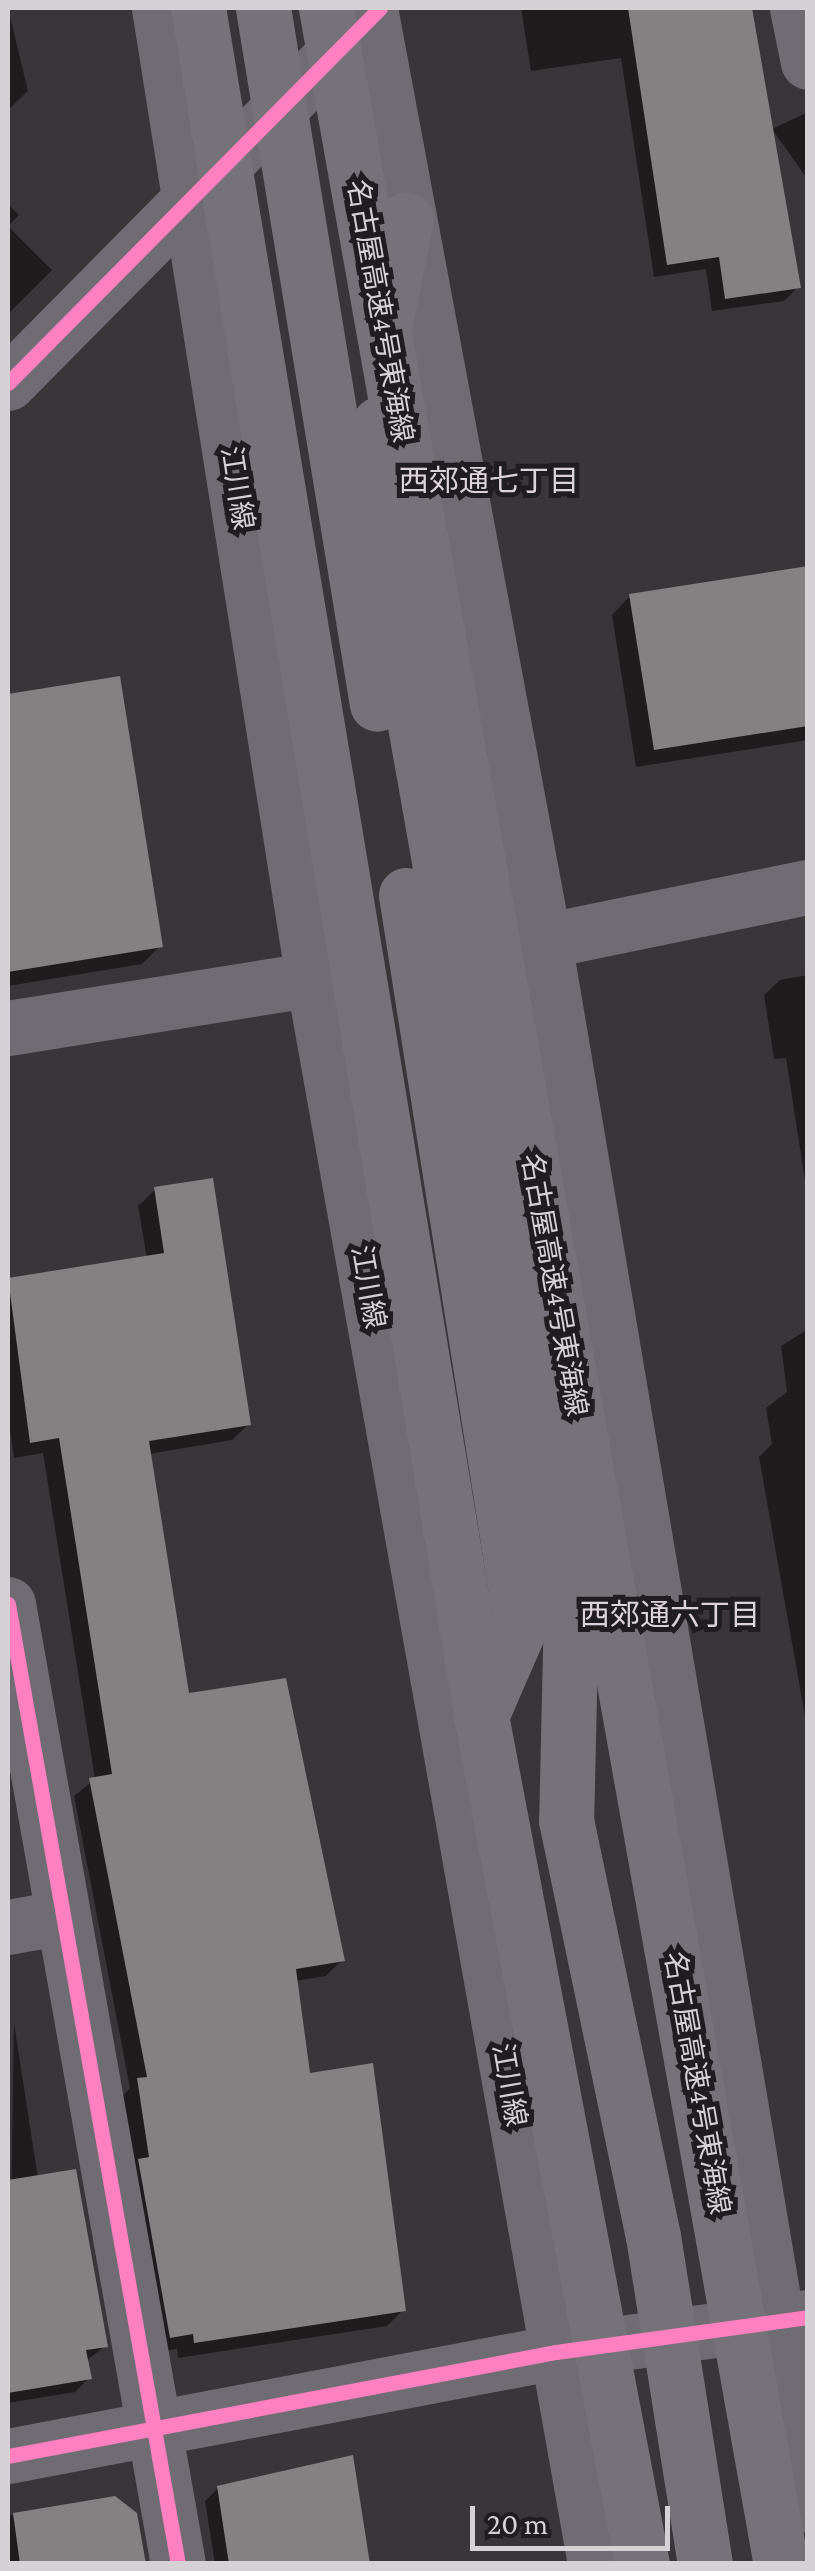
<!DOCTYPE html>
<html>
<head>
<meta charset="utf-8">
<style>
  body { margin:0 }
  #map { position:relative; width:815px; height:2571px; overflow:hidden; background:#3a3539; font-family:"Crimson Pro","Noto Sans JP",serif }
  div>[style] { position:absolute }
  [style*='--x'] { left:calc(var(--x)*1px); top:calc(var(--y)*1px); width:calc(var(--w)*1px); rotate:calc(var(--a)*1deg) }
  .shadow>* { inset:0; background:#0007 }
  .building>* { inset:0; background:#858082 }
  .minor>* { height:55px; margin:-27.5px; padding:0 27.5px; transform-origin:27.5px; border-radius:27.5px; background:#706c74 }
  .tertiary>* { height:55px; margin:-27.5px; padding:0 27.5px; transform-origin:27.5px; border-radius:27.5px; background:#706c74 }
  .primary>* { height:55px; margin:-27.5px; padding:0 27.5px; transform-origin:27.5px; border-radius:27.5px; background:#706c74 }
  .motorway>* { height:55px; margin:-27.5px; padding:0 27.5px; transform-origin:27.5px; border-radius:27.5px; background:#76727a }
  .motorway-bridge>* { height:55px; margin:-27.5px; padding:0 27.5px; transform-origin:27.5px; border-radius:27.5px; background:#76727a }
  .cycleway>* { height:15px; margin:-7.5px; padding:0 7.5px; transform-origin:7.5px; border-radius:7.5px; background:#ff80c0 }
  span { translate:-50% -50%; white-space:nowrap; text-align:center; line-height:1.15; -webkit-text-stroke:10px #201d20; paint-order:stroke }
  .street-label { font-size:28px; color:#d6d1d5 }
  .neighbourhood-label { font-size:30px; color:#dcd3db }
  .frame { position:absolute; inset:0; border:10px solid #d6d1d5; pointer-events:none }
  .scale { position:absolute; left:470px; top:2506px; width:200px; height:45px; box-sizing:border-box; border:5px solid #d6d1d5; border-top:0; padding-left:12px; font-size:30px; line-height:35px; white-space:nowrap; color:#d6d1d5; -webkit-text-stroke:8px #201d20; paint-order:stroke }
</style>
</head>
<body>
<div id="map">
  <div class="shadow">
    <i style="clip-path:polygon(8px 8px,28px 91px,8px 110px)"></i>
    <i style="clip-path:polygon(521px 8px,751px 8px,798px 287px,784px 301px,712px 311px,706px 269px,654px 277px,621px 58px,531px 71px)"></i>
    <i style="clip-path:polygon(808px 112px,808px 180px,772px 129px)"></i>
    <i style="clip-path:polygon(8px 204px,19px 215px,8px 226px,52px 270px,8px 314px)"></i>
    <i style="clip-path:polygon(808px 568px,808px 740px,636px 767px,612px 615px,630px 596px)"></i>
    <i style="clip-path:polygon(118px 679px,160px 946px,142px 964px,8px 986px,8px 696px)"></i>
    <i style="clip-path:polygon(808px 975px,808px 1200px,786px 1058px,774px 1059px,764px 995px,780px 980px)"></i>
    <i style="clip-path:polygon(155px 1190px,249px 1424px,232px 1440px,149px 1454px,187px 1696px,342px 1960px,326px 1976px,295px 1981px,308px 2076px,403px 2310px,387px 2326px,178px 2358px,177px 2349px,154px 2353px,122px 2097px,130px 2088px,74px 1796px,95px 1779px,43px 1453px,14px 1458px,8px 1416px,8px 1281px,147px 1259px,138px 1206px)"></i>
    <i style="clip-path:polygon(808px 1329px,808px 1733px,759px 1457px,772px 1444px,766px 1408px,787px 1392px,781px 1346px)"></i>
    <i style="clip-path:polygon(14px 2023px,38px 2178px,105px 2346px,86px 2361px,89px 2378px,75px 2392px,8px 2403px)"></i>
    <i style="clip-path:polygon(218px 2488px,367px 2564px,215px 2564px,205px 2501px)"></i>
    <i style="clip-path:polygon(114px 2499px,135px 2514px,146px 2564px,8px 2564px,8px 2516px)"></i>
  </div>
  <div class="building">
    <i style="clip-path:polygon(628px 8px,752px 8px,801px 288px,725px 299px,719px 257px,667px 265px)"></i>
    <i style="clip-path:polygon(808px 566px,808px 726px,654px 750px,629px 594px)"></i>
    <i style="clip-path:polygon(120px 676px,163px 947px,8px 972px,8px 694px)"></i>
    <i style="clip-path:polygon(213px 1178px,251px 1425px,149px 1441px,189px 1693px,286px 1678px,345px 1961px,296px 1969px,310px 2073px,373px 2063px,406px 2311px,194px 2343px,193px 2334px,170px 2338px,138px 2159px,149px 2157px,137px 2078px,147px 2077px,89px 1778px,112px 1774px,59px 1438px,30px 1443px,8px 1278px,164px 1253px,154px 1187px)"></i>
    <i style="clip-path:polygon(76px 2169px,108px 2347px,86px 2350px,92px 2379px,8px 2393px,8px 2180px)"></i>
    <i style="clip-path:polygon(353px 2455px,370px 2564px,229px 2564px,217px 2486px)"></i>
    <i style="clip-path:polygon(115px 2496px,137px 2513px,146px 2564px,20px 2564px,13px 2513px)"></i>
  </div>
  <div class="minor">
    <i style="--x:797;--y:8;--w:55;--a:78.5"></i>
    <i style="--x:8;--y:383;--w:506;--a:-45.32"></i>
    <i style="--x:544;--y:941;--w:269;--a:-11.6"></i>
    <i style="--x:8;--y:1028;--w:309;--a:-9.1"></i>
    <i style="--x:8;--y:1604;--w:975;--a:79.96"></i>
    <i style="--x:8;--y:1927;--w:56;--a:-10.3"></i>
  </div>
  <div class="tertiary">
    <i style="--x:8;--y:2456;--w:558;--a:-10.75"></i>
    <i style="--x:556;--y:2352;--w:254;--a:-7.9"></i>
  </div>
  <div class="primary">
    <i style="--x:159;--y:8;--w:983;--a:80.99"></i>
    <i style="--x:313;--y:979;--w:1610;--a:79.91"></i>
    <i style="--x:370;--y:8;--w:949;--a:79.44"></i>
    <i style="--x:544;--y:941;--w:1586;--a:80.42"></i>
  </div>
  <div class="motorway">
    <i style="--x:384;--y:329;--w:112;--a:-78.7"></i>
    <i style="--x:379;--y:424;--w:195;--a:85"></i>
    <i style="--x:406;--y:895;--w:738;--a:81.04"></i>
    <i style="--x:521;--y:1624;--w:100;--a:113.5"></i>
  </div>
  <div class="motorway-bridge">
    <i style="--x:198;--y:8;--w:1731;--a:80.59"></i>
    <i style="--x:481;--y:1716;--w:863;--a:79.25"></i>
    <i style="--x:263;--y:8;--w:705;--a:80.7"></i>
    <i style="--x:326;--y:8;--w:2596;--a:79.91"></i>
    <i style="--x:401;--y:646;--w:976;--a:79.97"></i>
    <i style="--x:571;--y:1607;--w:213;--a:91.3"></i>
    <i style="--x:566;--y:1820;--w:425;--a:78.2"></i>
    <i style="--x:653;--y:2236;--w:332;--a:81"></i>
  </div>
  <div class="cycleway">
    <i style="--x:8;--y:383;--w:528;--a:-45.23"></i>
    <i style="--x:8;--y:1604;--w:975;--a:79.96"></i>
    <i style="--x:8;--y:2456;--w:558;--a:-10.75"></i>
    <i style="--x:556;--y:2352;--w:254;--a:-7.9"></i>
  </div>
  <div class="street-label">
    <span style="left:380px;top:311px;rotate:80deg">名古屋高速4号東海線</span>
    <span style="left:237px;top:488px;rotate:81deg">江川線</span>
    <span style="left:554px;top:1285px;rotate:80deg">名古屋高速4号東海線</span>
    <span style="left:368px;top:1287px;rotate:80deg">江川線</span>
    <span style="left:697px;top:2083px;rotate:80deg">名古屋高速4号東海線</span>
    <span style="left:509px;top:2085px;rotate:80deg">江川線</span>
  </div>
  <div class="neighbourhood-label">
    <span style="left:489px;top:481px">西郊通七丁目</span>
    <span style="left:670px;top:1615px">西郊通六丁目</span>
  </div>
  <div class="frame"></div>
  <div class="scale">20 m</div>
</div>
</body>
</html>
